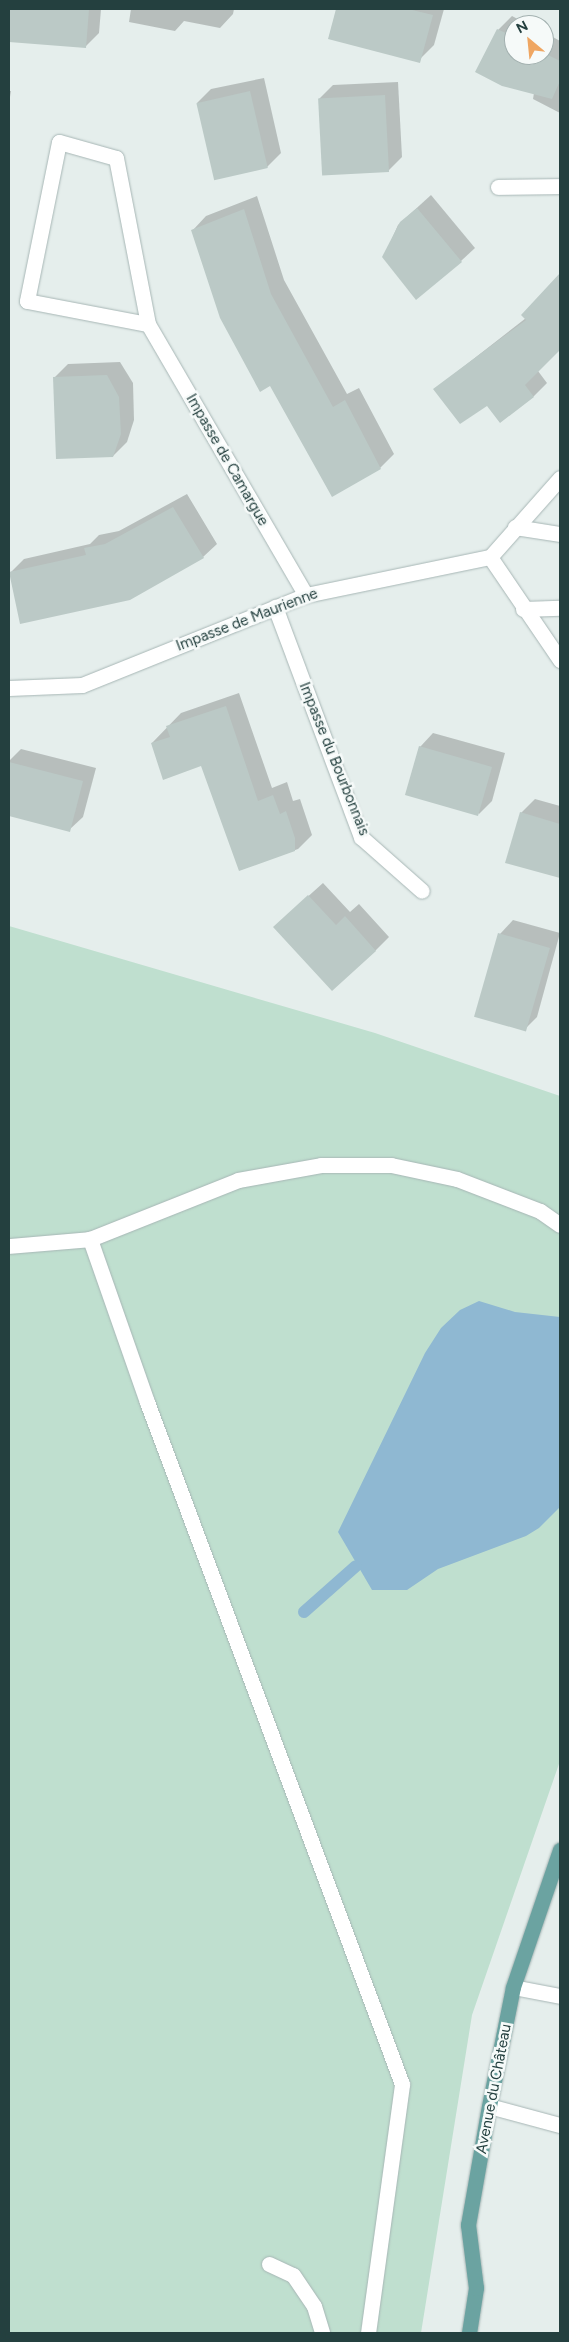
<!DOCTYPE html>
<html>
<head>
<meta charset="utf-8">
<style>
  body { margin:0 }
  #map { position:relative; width:569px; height:2342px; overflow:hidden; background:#e5eeec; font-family:Figtree,sans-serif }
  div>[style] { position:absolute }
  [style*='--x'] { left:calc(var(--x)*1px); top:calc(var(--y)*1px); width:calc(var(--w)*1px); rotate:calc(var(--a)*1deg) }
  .green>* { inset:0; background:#bfdfcf }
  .water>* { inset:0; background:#8fb8d2 }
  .shadow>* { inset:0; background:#0003 }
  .stream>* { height:12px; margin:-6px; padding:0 6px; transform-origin:6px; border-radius:6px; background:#8fb8d2 }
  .building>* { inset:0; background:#bbc9c6; transform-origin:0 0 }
  .roads { filter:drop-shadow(0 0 1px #a7b6b5) drop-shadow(0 0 1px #a7b6b5) }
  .minor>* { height:15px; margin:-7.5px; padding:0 7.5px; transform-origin:7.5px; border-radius:7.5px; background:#fff }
  .major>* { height:15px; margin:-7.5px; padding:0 7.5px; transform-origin:7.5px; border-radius:7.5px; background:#6ba3a1 }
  span { translate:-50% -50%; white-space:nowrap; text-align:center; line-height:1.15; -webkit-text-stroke:5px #f6faf9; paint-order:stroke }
  .street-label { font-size:15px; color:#24403f }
  .frame { position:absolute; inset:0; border:10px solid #24403f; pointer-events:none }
  .north { position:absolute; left:504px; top:15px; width:50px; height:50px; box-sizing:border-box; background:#f6faf9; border:1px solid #a2b0af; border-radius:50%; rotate:332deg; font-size:14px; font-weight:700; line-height:20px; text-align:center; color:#24403f }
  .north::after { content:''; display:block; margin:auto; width:18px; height:22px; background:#efa662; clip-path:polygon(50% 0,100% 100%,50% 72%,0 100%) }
</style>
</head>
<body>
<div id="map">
  <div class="green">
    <i style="clip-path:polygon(9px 926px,375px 1033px,560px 1096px,560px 1761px,472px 2015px,421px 2333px,9px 2333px)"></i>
  </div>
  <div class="water">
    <i style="clip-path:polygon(479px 1301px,515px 1312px,560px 1317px,560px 1507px,539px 1528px,526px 1536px,438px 1569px,407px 1590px,372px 1590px,338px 1532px,425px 1353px,441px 1328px,460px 1310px)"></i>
  </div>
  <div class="shadow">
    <i style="clip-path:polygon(9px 9px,101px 9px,99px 33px,85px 47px,9px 41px)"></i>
    <i style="clip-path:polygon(131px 9px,234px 9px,233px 14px,220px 28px,184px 21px,175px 31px,129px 22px)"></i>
    <i style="clip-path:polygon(337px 9px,444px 9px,434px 45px,420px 59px,329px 38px)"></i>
    <i style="clip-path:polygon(512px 16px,529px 25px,514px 25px,514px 55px,544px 55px,544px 32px,560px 41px,560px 113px,533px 99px,534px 93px,498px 30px)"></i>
    <i style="clip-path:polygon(264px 78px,281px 153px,267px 167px,197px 103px,211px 89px)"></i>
    <i style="clip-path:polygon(398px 82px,402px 157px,388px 171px,319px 99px,333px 85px)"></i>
    <i style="clip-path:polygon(9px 91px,11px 91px,9px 103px)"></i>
    <i style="clip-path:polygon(431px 195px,475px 248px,461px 261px,384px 257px,398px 225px)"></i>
    <i style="clip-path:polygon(257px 196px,284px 280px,347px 394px,359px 388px,394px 454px,380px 468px,332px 495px,193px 230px,206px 216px)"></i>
    <i style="clip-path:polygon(560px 274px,560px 347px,538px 371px,547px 383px,534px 396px,500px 422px,487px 404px,435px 389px,526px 318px,523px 315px)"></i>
    <i style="clip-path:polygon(120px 362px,133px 383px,134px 420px,127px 442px,113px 456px,54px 378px,68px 364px)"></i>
    <i style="clip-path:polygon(187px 494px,217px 544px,203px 557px,11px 572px,24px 559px,90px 544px,99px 535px,119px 531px)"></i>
    <i style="clip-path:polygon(239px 693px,272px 788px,287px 782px,293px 801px,300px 799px,312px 835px,298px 849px,240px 870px,202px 765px,152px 743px,181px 713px)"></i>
    <i style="clip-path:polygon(433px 733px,505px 753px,492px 801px,479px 814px,420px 747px)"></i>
    <i style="clip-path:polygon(21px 749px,96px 768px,83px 817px,69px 830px,9px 815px,9px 761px)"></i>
    <i style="clip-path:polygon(535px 799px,560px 806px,560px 877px,507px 862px,521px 813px)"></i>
    <i style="clip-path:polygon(323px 883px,350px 912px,359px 904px,389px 937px,375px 951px,274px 927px)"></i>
    <i style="clip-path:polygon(513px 920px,560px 933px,537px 1017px,524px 1030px,500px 934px)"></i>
  </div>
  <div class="stream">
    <i style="--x:304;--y:1612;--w:69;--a:-41.5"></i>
  </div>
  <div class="building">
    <i style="clip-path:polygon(9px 9px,89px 9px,86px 48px,9px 42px)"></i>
    <i style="clip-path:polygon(336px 9px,408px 9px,433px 15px,420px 63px,328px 39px)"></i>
    <i style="clip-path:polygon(497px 29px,514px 37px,514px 55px,544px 53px,560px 61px,560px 81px,552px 99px,502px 86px,475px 72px)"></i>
    <i style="left:250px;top:91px;width:79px;height:55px;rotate:77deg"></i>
    <i style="left:385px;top:95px;width:77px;height:67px;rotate:87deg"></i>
    <i style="clip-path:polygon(417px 208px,462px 262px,416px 300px,382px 257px,400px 222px)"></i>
    <i style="clip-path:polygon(244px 209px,271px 294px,333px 407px,345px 400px,381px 469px,332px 497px,270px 386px,260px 392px,220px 318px,191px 230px)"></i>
    <i style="clip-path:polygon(560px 273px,560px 350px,525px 385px,534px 397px,500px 423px,487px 406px,460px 424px,433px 389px,526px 320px,521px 315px)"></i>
    <i style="clip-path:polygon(107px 375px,119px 397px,121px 434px,113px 457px,56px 459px,53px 377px)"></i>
    <i style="clip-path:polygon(173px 507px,204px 558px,130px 600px,20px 624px,9px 572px,86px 555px,84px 548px,105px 544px)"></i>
    <i style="clip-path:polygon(226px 706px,258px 801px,273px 795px,280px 814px,286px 811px,295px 838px,295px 851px,239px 871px,201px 766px,163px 780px,151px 743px,170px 737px,166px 726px)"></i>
    <i style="left:419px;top:746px;width:76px;height:51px;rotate:16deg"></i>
    <i style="clip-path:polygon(9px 762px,83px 781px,70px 832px,9px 816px)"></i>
    <i style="clip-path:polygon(520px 812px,560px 824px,560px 878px,505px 863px)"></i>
    <i style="clip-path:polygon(308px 895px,336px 925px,345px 916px,376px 951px,332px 991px,273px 927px)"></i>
    <i style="left:498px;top:933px;width:54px;height:87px;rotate:16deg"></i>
  </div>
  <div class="roads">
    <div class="minor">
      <i style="--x:498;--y:187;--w:62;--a:-0.9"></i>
      <i style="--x:148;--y:324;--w:169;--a:-100.9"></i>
      <i style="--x:116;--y:158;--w:59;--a:-164.3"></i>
      <i style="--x:59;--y:142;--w:162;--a:101.4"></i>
      <i style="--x:27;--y:301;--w:123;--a:10.8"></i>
      <i style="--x:148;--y:324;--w:314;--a:59.8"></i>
      <i style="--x:560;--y:478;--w:106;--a:131.5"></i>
      <i style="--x:490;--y:557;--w:125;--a:55.8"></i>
      <i style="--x:515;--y:527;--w:46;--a:8.8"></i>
      <i style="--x:275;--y:607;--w:246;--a:69.5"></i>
      <i style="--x:361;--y:837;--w:81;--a:41.5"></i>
      <i style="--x:523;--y:609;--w:37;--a:-2"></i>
      <i style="--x:9;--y:688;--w:73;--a:-2.4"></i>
      <i style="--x:82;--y:685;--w:241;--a:-21.9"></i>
      <i style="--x:306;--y:595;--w:188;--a:-11.7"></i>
      <i style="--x:9;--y:1246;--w:81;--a:-4.9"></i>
      <i style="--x:513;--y:1987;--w:48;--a:10.8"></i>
      <i style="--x:489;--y:2106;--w:73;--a:15"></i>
      <i style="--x:269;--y:2264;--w:26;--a:25"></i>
      <i style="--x:293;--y:2275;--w:37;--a:56"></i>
      <i style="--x:314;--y:2306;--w:28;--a:73"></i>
      <i style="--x:368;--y:2333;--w:251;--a:-82.2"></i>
      <i style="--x:402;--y:2084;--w:728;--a:-110.5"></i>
      <i style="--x:147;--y:1402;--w:173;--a:-109.3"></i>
      <i style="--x:90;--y:1239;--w:159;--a:-21.7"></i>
      <i style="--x:238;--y:1180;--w:84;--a:-10.2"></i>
      <i style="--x:321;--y:1165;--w:70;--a:0"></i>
      <i style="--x:391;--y:1165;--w:67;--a:12"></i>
      <i style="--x:457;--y:1179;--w:89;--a:21.1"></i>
      <i style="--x:540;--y:1211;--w:24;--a:35"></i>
    </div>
    <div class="major">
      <i style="--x:469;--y:2333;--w:46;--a:-81.2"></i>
      <i style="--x:476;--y:2288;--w:64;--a:-97.2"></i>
      <i style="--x:468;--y:2225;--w:121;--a:-80"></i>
      <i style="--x:489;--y:2106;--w:121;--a:-78.6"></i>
      <i style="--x:513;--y:1987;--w:145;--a:-71.1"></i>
    </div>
  </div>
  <div class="street-label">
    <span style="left:227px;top:460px;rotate:60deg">Impasse de Camargue</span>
    <span style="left:247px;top:620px;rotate:-21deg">Impasse de Maurienne</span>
    <span style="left:334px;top:759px;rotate:68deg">Impasse du Bourbonnais</span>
    <span style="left:494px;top:2089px;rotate:-79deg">Avenue du Château</span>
  </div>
  <div class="frame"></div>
  <div class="north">N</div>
</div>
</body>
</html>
